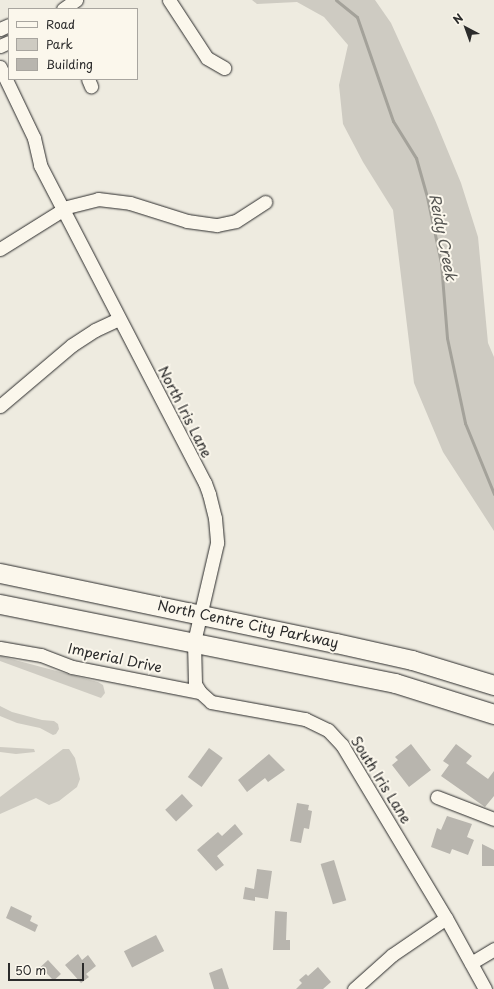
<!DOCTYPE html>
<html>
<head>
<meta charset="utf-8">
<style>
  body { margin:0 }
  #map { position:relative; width:494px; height:989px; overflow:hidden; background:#eeebe0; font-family:"Playpen Sans",sans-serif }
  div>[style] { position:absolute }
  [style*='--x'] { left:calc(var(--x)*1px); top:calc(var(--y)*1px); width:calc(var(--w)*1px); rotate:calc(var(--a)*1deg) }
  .green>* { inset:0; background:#cecbc2 }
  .stream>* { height:3px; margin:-1.5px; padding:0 1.5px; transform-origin:1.5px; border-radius:1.5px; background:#a4a29a }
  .building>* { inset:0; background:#b8b5ae; transform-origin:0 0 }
  .roads { filter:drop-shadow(0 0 1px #2b2b2b) drop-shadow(0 0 1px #2b2b2b) }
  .minor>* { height:13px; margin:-6.5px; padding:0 6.5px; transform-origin:6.5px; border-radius:6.5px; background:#fbf7ec }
  .highway>* { height:19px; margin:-9.5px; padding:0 9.5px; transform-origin:9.5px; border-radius:9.5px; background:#fbf7ec }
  span { translate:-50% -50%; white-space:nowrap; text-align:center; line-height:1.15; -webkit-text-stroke:4px #fbf7ec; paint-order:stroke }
  .street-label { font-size:14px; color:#2b2b2b }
  .water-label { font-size:15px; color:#555552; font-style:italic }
  .legend { position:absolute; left:8px; top:8px; width:130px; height:72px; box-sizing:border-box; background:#fbf7ec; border:1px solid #a8a59f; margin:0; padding:5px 7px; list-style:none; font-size:12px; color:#2b2b2b }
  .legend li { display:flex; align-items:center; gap:8px; height:20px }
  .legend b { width:20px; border:1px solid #a8a59f }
  .north { position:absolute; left:446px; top:8px; width:40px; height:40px; -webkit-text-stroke:3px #fbf7ec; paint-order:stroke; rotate:319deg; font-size:11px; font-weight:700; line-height:16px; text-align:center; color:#2b2b2b }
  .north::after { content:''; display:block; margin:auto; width:14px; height:18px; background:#2b2b2b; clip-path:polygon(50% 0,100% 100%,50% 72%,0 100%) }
  .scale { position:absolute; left:8px; top:963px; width:76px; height:18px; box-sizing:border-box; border:2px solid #2b2b2b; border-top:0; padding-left:5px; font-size:12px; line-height:14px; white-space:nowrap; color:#2b2b2b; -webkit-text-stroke:3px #fbf7ec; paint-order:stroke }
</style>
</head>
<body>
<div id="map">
  <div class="green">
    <i style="clip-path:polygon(252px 0,375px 0,391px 23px,435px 120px,461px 183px,478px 237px,488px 343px,494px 357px,494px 531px,443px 452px,414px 383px,393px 210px,363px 162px,343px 124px,339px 85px,348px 45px,324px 17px,297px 2px,257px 4px)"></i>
    <i style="clip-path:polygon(0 656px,98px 682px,103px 685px,105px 693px,101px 698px,0 661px)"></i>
    <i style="clip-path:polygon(0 706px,12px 712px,42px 720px,54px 721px,58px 724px,59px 729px,56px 734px,53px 735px,40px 728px,17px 723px,0 716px)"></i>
    <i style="clip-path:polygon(0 747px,34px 749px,35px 752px,16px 754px,0 752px)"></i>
    <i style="clip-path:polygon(63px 749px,69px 749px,75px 758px,80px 779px,77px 787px,59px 801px,49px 805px,36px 798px,0 814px,0 797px)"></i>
  </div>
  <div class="stream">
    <i style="--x:336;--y:0;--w:27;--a:39"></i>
    <i style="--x:357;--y:17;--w:110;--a:70.9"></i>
    <i style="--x:393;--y:121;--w:44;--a:58.1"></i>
    <i style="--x:416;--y:158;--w:41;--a:74.2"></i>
    <i style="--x:427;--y:197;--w:67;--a:78"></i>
    <i style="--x:441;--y:263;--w:75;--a:85.4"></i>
    <i style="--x:447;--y:338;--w:87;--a:78"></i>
    <i style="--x:465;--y:423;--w:77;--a:67.8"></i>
  </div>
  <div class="building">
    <i style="clip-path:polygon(411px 744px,431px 770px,409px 787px,392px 765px,398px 760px,395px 757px)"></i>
    <i style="clip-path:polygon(456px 744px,472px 756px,466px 763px,488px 779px,494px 771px,494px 796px,485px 807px,441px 776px,449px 765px,443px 761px)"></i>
    <i style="left:209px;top:748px;width:17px;height:36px;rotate:36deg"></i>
    <i style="clip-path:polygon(269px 754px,285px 770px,268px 782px,265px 778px,247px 792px,238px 780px)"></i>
    <i style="left:182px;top:794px;width:16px;height:23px;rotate:47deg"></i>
    <i style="clip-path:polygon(297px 803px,309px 805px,308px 810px,312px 811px,309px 829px,304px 828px,301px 843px,290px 841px)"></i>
    <i style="clip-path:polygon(447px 816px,472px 824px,467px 837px,474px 840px,468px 855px,452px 849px,450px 854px,431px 847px,437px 828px,441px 830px)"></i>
    <i style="clip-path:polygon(235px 824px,243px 834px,217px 856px,224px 865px,216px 871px,197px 850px,218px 832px,222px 836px)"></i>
    <i style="clip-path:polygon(482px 844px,494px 850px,494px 866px,482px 866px)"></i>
    <i style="left:334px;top:860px;width:42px;height:14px;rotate:73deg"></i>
    <i style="clip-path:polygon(257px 869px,272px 871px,268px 899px,255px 897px,255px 901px,243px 899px,245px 887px,254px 889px)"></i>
    <i style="clip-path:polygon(11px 906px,32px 916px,30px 921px,38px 925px,35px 932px,6px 918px)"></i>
    <i style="clip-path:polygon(275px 911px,287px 912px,286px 940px,290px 940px,290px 950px,273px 950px)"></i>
    <i style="left:156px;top:935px;width:18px;height:36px;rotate:63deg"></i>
    <i style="clip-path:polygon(78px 954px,82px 960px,88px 955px,96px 966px,86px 974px,89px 977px,81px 983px,65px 965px)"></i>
    <i style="left:48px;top:960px;width:19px;height:10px;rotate:47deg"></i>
    <i style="clip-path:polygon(318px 967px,331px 982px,323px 989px,296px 989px,302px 983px,299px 980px,306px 974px,308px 976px)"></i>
    <i style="clip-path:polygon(222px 968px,229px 989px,214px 989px,209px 973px)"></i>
  </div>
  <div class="roads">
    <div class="minor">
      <i style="--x:169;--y:0;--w:69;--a:56.8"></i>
      <i style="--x:207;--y:58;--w:20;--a:30"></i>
      <i style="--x:63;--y:9;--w:16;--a:-35"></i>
      <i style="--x:0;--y:29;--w:10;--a:-24"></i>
      <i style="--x:0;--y:46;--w:10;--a:-24"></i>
      <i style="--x:0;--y:67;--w:79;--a:64.4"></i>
      <i style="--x:34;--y:138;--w:28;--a:77"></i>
      <i style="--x:40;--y:165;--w:358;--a:62.6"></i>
      <i style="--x:205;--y:483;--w:12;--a:70"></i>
      <i style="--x:209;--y:494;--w:25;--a:76"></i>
      <i style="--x:215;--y:518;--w:25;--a:85"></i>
      <i style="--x:217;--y:543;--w:102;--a:103.1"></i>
      <i style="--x:194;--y:642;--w:42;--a:88.6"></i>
      <i style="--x:195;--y:684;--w:9;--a:58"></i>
      <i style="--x:200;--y:692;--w:15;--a:42"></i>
      <i style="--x:211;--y:702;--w:96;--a:10.3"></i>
      <i style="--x:305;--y:719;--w:25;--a:26"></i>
      <i style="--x:328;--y:730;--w:21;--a:47"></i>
      <i style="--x:342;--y:745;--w:202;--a:59"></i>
      <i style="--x:446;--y:918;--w:81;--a:61.2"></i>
      <i style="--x:88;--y:79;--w:8;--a:67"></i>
      <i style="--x:63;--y:208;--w:36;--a:-14"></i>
      <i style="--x:98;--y:199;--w:32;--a:7"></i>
      <i style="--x:130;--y:203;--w:60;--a:17.5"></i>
      <i style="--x:187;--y:221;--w:30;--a:8"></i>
      <i style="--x:217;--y:225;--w:19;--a:-12"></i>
      <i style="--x:236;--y:221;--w:35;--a:-33"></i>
      <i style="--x:0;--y:249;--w:75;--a:-32"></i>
      <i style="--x:0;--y:406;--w:94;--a:-40.3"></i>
      <i style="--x:72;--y:345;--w:27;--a:-33"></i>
      <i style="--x:95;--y:330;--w:26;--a:-25"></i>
      <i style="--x:0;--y:648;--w:42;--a:9.7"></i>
      <i style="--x:41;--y:655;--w:33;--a:21"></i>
      <i style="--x:72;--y:667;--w:130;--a:11.1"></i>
      <i style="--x:437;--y:797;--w:61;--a:21.1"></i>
      <i style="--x:471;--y:963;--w:27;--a:-31"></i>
      <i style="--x:354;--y:989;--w:51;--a:-41.8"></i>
      <i style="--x:392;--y:955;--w:65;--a:-34.4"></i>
    </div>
    <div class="highway">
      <i style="--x:0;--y:573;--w:343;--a:11.8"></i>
      <i style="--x:336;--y:643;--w:78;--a:12.6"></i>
      <i style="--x:412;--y:660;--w:86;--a:17"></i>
      <i style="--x:0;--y:604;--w:403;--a:11.3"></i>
      <i style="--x:395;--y:683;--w:104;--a:17.4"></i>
    </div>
  </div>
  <div class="street-label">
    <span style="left:185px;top:412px;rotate:63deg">North Iris Lane</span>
    <span style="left:248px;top:624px;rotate:12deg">North Centre City Parkway</span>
    <span style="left:115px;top:658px;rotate:12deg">Imperial Drive</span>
    <span style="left:381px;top:780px;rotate:58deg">South Iris Lane</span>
  </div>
  <div class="water-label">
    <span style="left:444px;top:237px;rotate:79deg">Reidy Creek</span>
  </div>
  <ul class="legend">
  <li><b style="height:5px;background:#fbf7ec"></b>Road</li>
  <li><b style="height:11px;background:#cecbc2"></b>Park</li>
  <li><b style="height:11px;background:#b8b5ae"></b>Building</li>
  </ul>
  <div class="north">N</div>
  <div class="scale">50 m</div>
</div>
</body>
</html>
